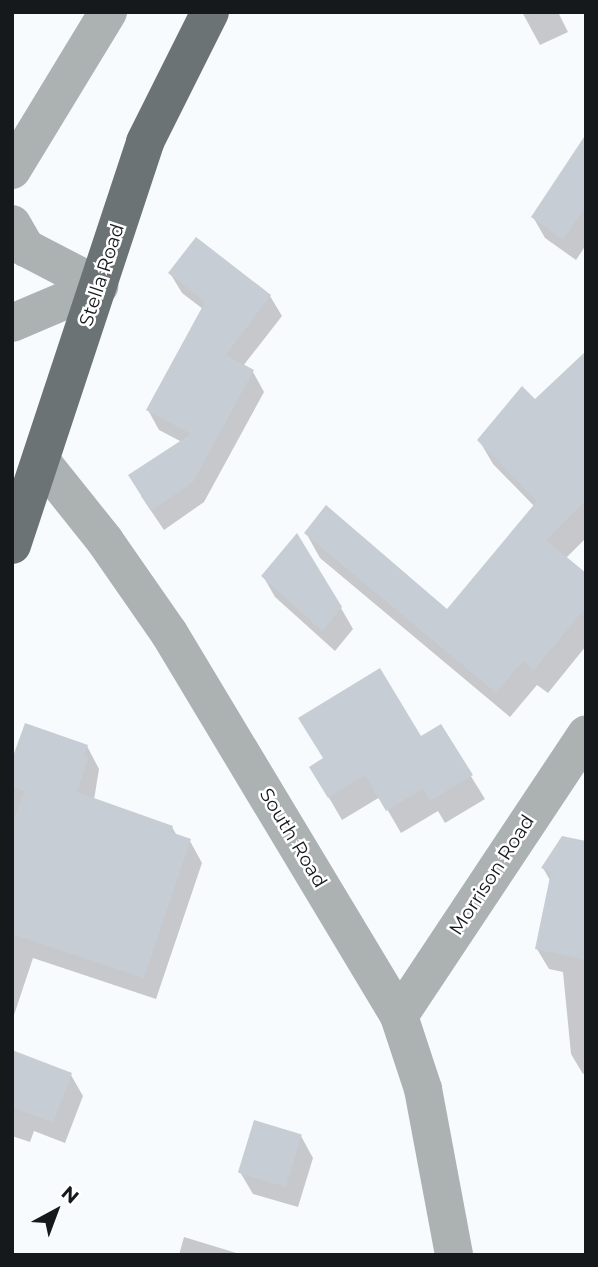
<!DOCTYPE html>
<html>
<head>
<meta charset="utf-8">
<style>
  body { margin:0 }
  #map { position:relative; width:598px; height:1267px; overflow:hidden; background:#f8fbfe; font-family:Montserrat,sans-serif }
  div>[style] { position:absolute }
  [style*='--x'] { left:calc(var(--x)*1px); top:calc(var(--y)*1px); width:calc(var(--w)*1px); rotate:calc(var(--a)*1deg) }
  .shadow>* { inset:0; background:#0003 }
  .building>* { inset:0; background:#c6cdd4; transform-origin:0 0 }
  .minor>* { height:38px; margin:-19px; padding:0 19px; transform-origin:19px; border-radius:19px; background:#acb1b2 }
  .major>* { height:38px; margin:-19px; padding:0 19px; transform-origin:19px; border-radius:19px; background:#6b7375 }
  span { translate:-50% -50%; white-space:nowrap; text-align:center; line-height:1.15; -webkit-text-stroke:5px #fff; paint-order:stroke }
  .street-label { font-size:19px; color:#16191b }
  .frame { position:absolute; inset:0; border:14px solid #16191b; pointer-events:none }
  .north { position:absolute; left:21px; top:1176px; width:70px; height:70px; -webkit-text-stroke:5px #fff; paint-order:stroke; rotate:41deg; font-size:19px; font-weight:700; line-height:28px; text-align:center; color:#16191b }
  .north::after { content:''; display:block; margin:auto; width:24px; height:32px; background:#16191b; clip-path:polygon(50% 0,100% 100%,50% 72%,0 100%) }
</style>
</head>
<body>
<div id="map">
  <div class="shadow">
    <i style="clip-path:polygon(522px 12px,558px 12px,568px 32px,540px 45px)"></i>
    <i style="clip-path:polygon(586px 152px,586px 245px,576px 260px,545px 238px,533px 217px)"></i>
    <i style="clip-path:polygon(170px 273px,270px 296px,282px 316px,243px 366px,253px 372px,264px 392px,204px 502px,164px 530px,141px 496px,182px 442px,159px 430px,148px 410px,203px 309px,182px 293px)"></i>
    <i style="clip-path:polygon(586px 354px,586px 538px,565px 559px,586px 576px,586px 646px,548px 693px,537px 685px,510px 717px,320px 558px,306px 533px,447px 612px,535px 507px,493px 464px,479px 440px,535px 402px)"></i>
    <i style="clip-path:polygon(263px 576px,341px 608px,353px 629px,335px 651px,275px 597px)"></i>
    <i style="clip-path:polygon(440px 726px,485px 799px,445px 823px,438px 811px,401px 833px,380px 797px,342px 820px,311px 767px,421px 738px)"></i>
    <i style="clip-path:polygon(87px 746px,99px 769px,94px 800px,172px 827px,177px 836px,190px 841px,202px 863px,156px 999px,33px 958px,12px 1021px,12px 764px)"></i>
    <i style="clip-path:polygon(586px 843px,586px 1073px,583px 1074px,571px 1054px,563px 972px,549px 969px,537px 949px,551px 882px,543px 868px)"></i>
    <i style="clip-path:polygon(12px 1052px,71px 1075px,83px 1096px,65px 1143px,34px 1131px,30px 1142px,12px 1136px)"></i>
    <i style="clip-path:polygon(301px 1136px,313px 1158px,298px 1207px,253px 1194px,240px 1172px)"></i>
    <i style="clip-path:polygon(184px 1237px,243px 1255px,179px 1255px)"></i>
  </div>
  <div class="building">
    <i style="clip-path:polygon(586px 134px,586px 206px,563px 240px,531px 217px)"></i>
    <i style="clip-path:polygon(196px 237px,271px 295px,226px 355px,254px 370px,193px 482px,151px 511px,128px 475px,191px 434px,146px 410px,205px 302px,168px 273px)"></i>
    <i style="clip-path:polygon(586px 351px,586px 500px,546px 540px,586px 573px,586px 607px,534px 670px,523px 661px,496px 693px,304px 533px,326px 505px,447px 609px,537px 501px,477px 440px,522px 386px,535px 399px)"></i>
    <i style="clip-path:polygon(297px 533px,342px 607px,322px 631px,261px 576px)"></i>
    <i style="clip-path:polygon(380px 668px,421px 736px,441px 724px,473px 775px,430px 801px,423px 789px,386px 811px,365px 775px,328px 798px,309px 767px,323px 758px,298px 718px)"></i>
    <i style="clip-path:polygon(25px 723px,88px 745px,84px 756px,89px 757px,77px 792px,173px 826px,171px 832px,191px 839px,144px 978px,12px 934px,12px 826px,24px 791px,12px 786px,12px 759px)"></i>
    <i style="clip-path:polygon(562px 836px,586px 841px,586px 960px,535px 949px,551px 872px,541px 868px)"></i>
    <i style="clip-path:polygon(12px 1050px,72px 1073px,53px 1123px,12px 1107px)"></i>
    <i style="left:254px;top:1120px;width:50px;height:55px;rotate:17deg"></i>
  </div>
  <div class="minor">
    <i style="--x:12;--y:170;--w:185;--a:-58.7"></i>
    <i style="--x:12;--y:224;--w:28;--a:60"></i>
    <i style="--x:26;--y:248;--w:82;--a:27.5"></i>
    <i style="--x:12;--y:323;--w:95;--a:-23"></i>
    <i style="--x:42;--y:462;--w:101;--a:51.4"></i>
    <i style="--x:105;--y:541;--w:112;--a:55.2"></i>
    <i style="--x:169;--y:633;--w:447;--a:59"></i>
    <i style="--x:399;--y:1016;--w:77;--a:71.8"></i>
    <i style="--x:423;--y:1089;--w:169;--a:79.4"></i>
    <i style="--x:399;--y:1016;--w:338;--a:-56.4"></i>
  </div>
  <div class="major">
    <i style="--x:12;--y:545;--w:424;--a:-71.7"></i>
    <i style="--x:145;--y:142;--w:145;--a:-63.4"></i>
  </div>
  <div class="street-label">
    <span style="left:102px;top:275px;rotate:-72deg">Stella Road</span>
    <span style="left:293px;top:838px;rotate:59deg">South Road</span>
    <span style="left:492px;top:875px;rotate:-57deg">Morrison Road</span>
  </div>
  <div class="frame"></div>
  <div class="north">N</div>
</div>
</body>
</html>
